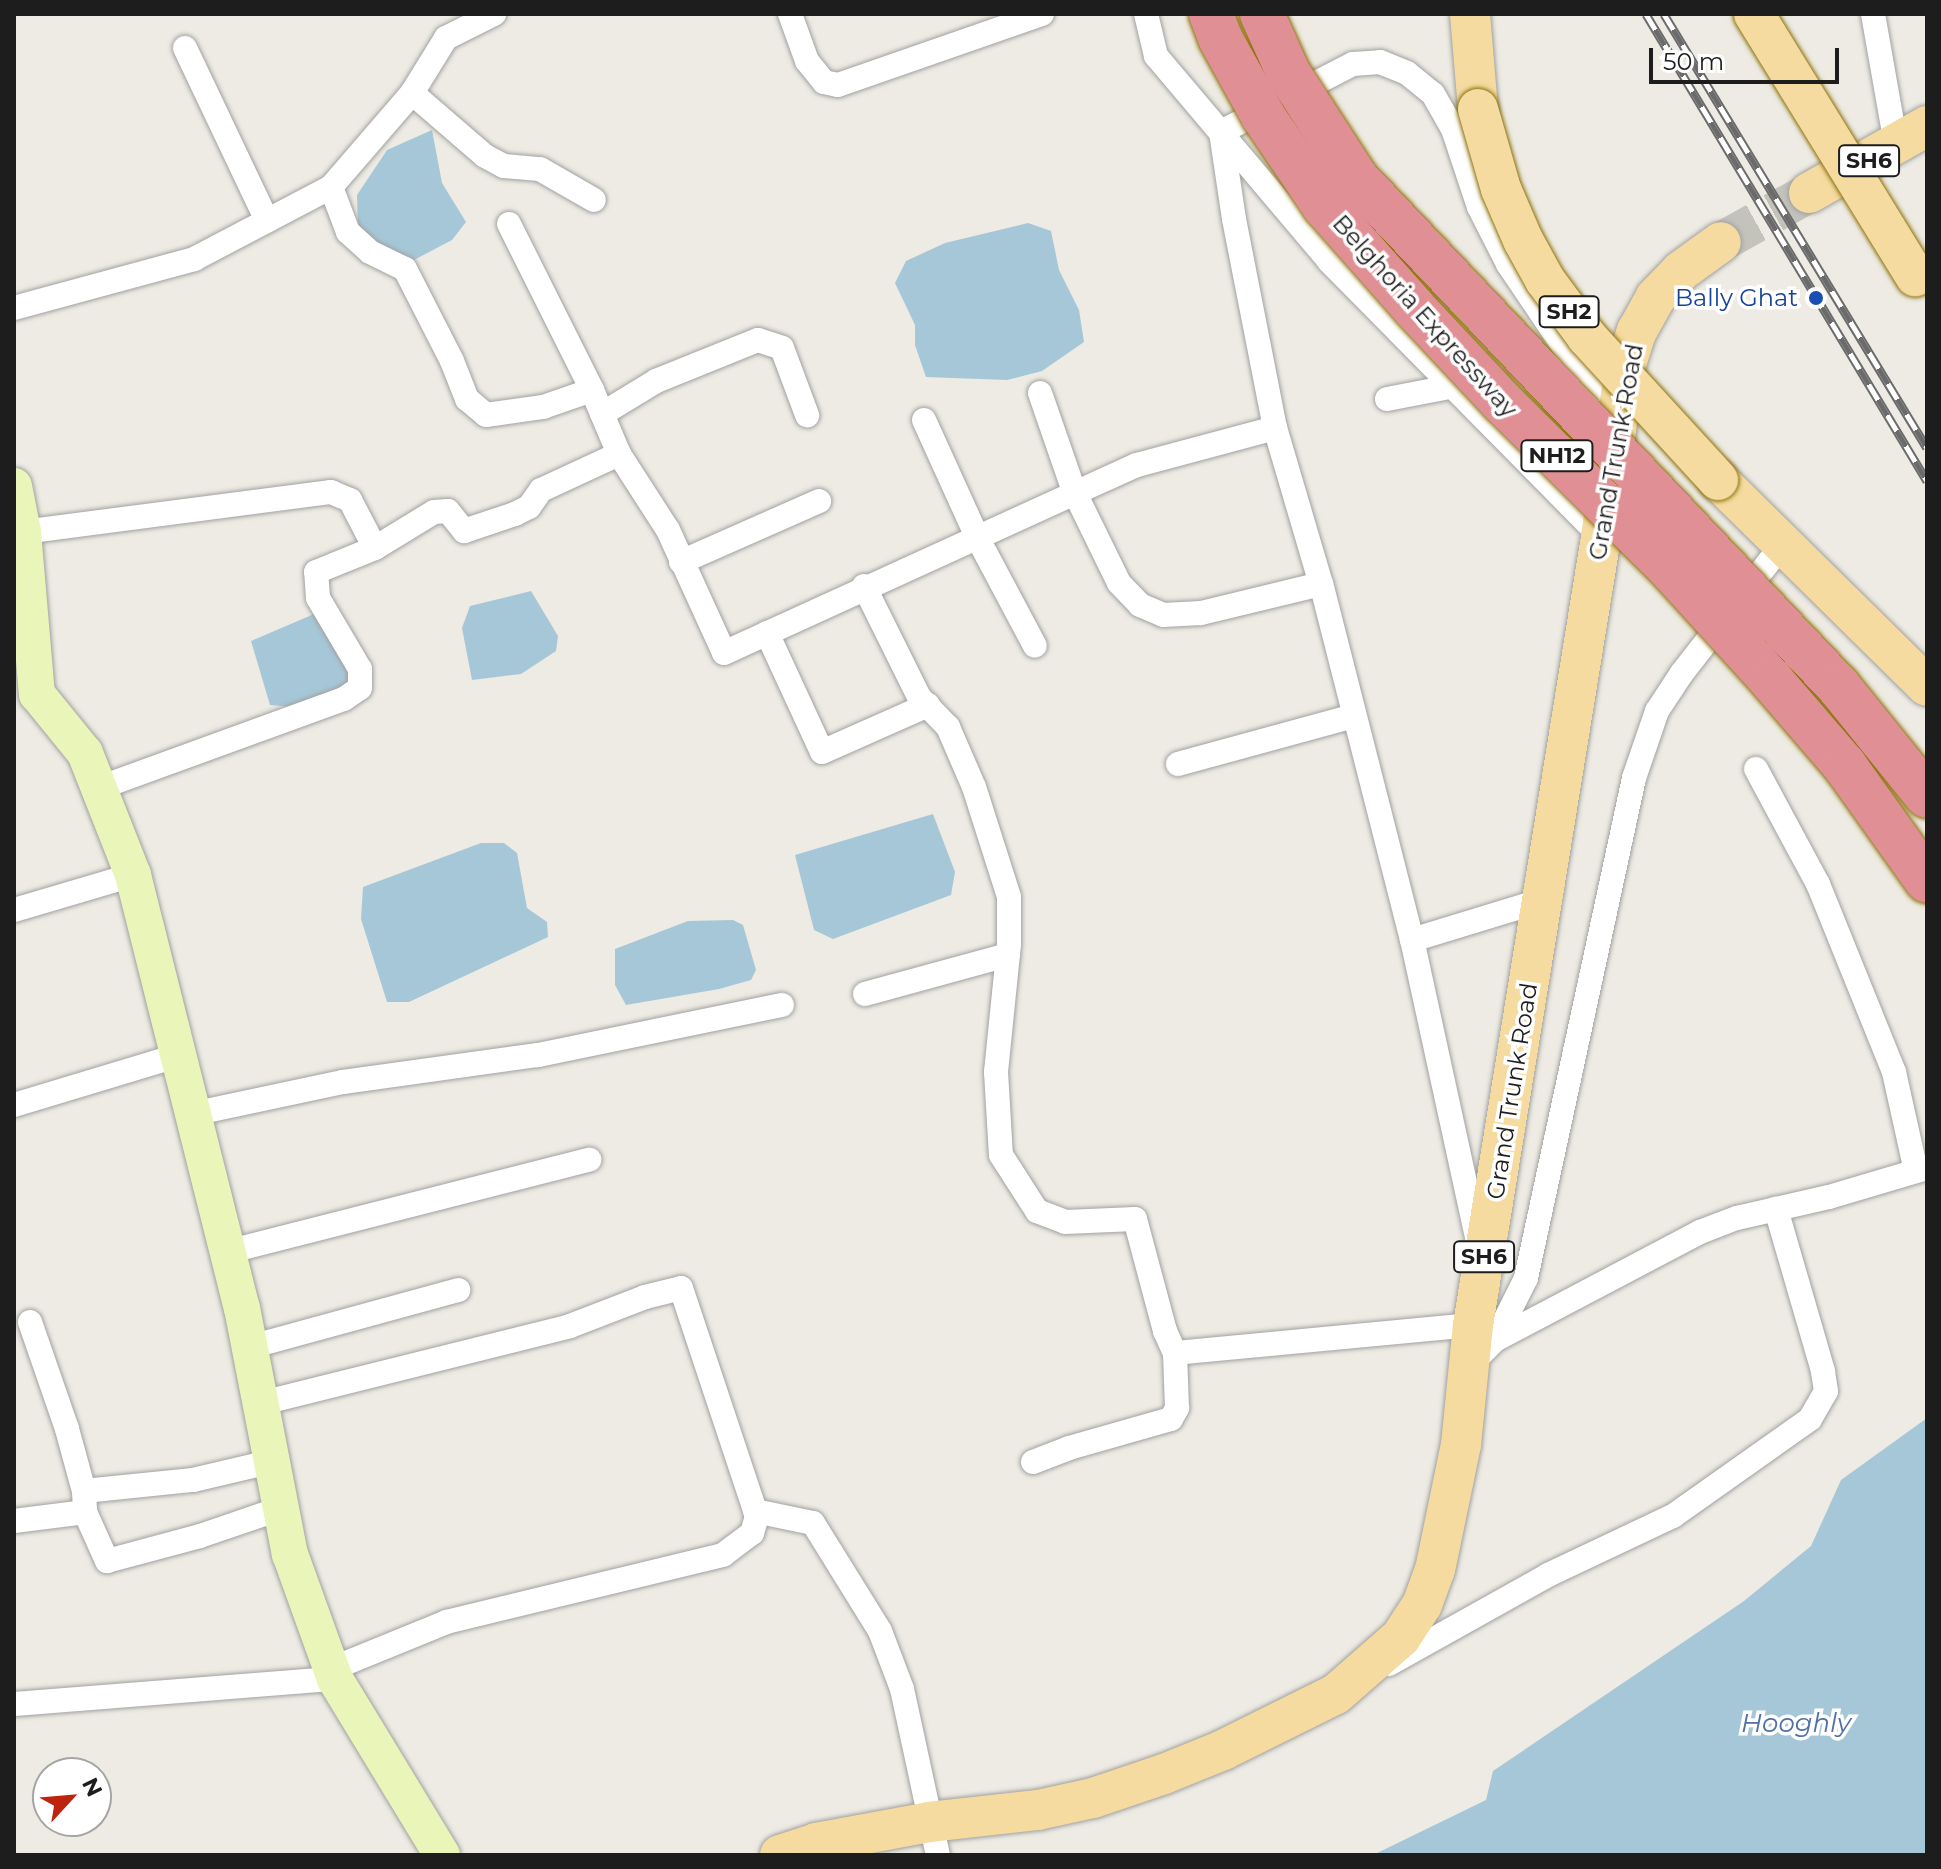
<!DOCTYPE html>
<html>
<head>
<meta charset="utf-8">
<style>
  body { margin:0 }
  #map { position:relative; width:1941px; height:1869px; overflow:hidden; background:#edebe3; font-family:Montserrat,sans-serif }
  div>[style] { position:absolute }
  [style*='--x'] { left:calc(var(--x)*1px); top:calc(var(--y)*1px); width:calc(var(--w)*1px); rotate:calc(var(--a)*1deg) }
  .water>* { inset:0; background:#a6c7d8 }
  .primary-tunnel>* { height:40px; margin-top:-20px; transform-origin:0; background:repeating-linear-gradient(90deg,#c3c2bb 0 40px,transparent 0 60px) }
  .roads { filter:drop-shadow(0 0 2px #a1a1a1) drop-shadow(0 0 2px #a1a1a1) }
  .street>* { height:24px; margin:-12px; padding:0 12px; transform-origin:12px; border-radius:12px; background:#fff }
  .secondary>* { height:36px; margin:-18px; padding:0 18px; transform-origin:18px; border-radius:18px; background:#eaf5ba }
  .primary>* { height:40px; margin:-20px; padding:0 20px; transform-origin:20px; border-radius:20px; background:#f5dba0 }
  .rail>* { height:9px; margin-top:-4.5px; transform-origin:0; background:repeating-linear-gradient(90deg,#fff 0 18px,#6b6b6b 0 36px); box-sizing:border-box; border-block:2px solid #6b6b6b }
  .bridges { filter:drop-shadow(0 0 2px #8c710a) drop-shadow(0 0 2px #8c710a) }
  .primary-bridge>* { height:40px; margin:-20px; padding:0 20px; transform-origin:20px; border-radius:20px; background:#f5dba0 }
  .highway-bridge>* { height:44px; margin:-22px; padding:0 22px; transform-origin:22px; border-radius:22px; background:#e09094 }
  .dots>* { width:22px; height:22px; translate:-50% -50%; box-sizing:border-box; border:4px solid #fff; border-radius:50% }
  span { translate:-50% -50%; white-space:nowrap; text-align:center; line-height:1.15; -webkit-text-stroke:7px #fff; paint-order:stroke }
  .shield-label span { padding:2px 6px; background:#fff; border:2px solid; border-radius:6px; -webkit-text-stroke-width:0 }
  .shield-label { font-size:22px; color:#1d1d1d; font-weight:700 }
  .transit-label { font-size:24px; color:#164399 }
  .right { translate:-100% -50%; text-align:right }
  .street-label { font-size:24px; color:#1d1d1d }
  .water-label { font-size:26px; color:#5070a6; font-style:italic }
  .frame { position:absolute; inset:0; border:16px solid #1d1d1d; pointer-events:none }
  .north { position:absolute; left:32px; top:1757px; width:80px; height:80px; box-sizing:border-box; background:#fff; border:2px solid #a5a5a5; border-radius:50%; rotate:64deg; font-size:22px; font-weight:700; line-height:32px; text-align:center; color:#1d1d1d }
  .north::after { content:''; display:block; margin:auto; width:28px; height:36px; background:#bd230d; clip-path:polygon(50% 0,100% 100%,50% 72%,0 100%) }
  .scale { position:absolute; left:1649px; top:48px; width:190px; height:36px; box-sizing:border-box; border:4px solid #1d1d1d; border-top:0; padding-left:10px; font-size:24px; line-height:28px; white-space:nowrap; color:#1d1d1d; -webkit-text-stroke:6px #fff; paint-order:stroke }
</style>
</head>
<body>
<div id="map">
  <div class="water">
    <i style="clip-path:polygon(432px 130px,442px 183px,466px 222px,452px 240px,412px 261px,382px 262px,358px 230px,357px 195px,387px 150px)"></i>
    <i style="clip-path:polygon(1028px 223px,1051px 231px,1059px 270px,1079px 310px,1084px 342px,1042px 371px,1007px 380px,926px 377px,915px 345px,915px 325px,895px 283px,906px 261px,945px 243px)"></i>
    <i style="clip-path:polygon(531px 591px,558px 636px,556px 651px,521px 674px,472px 680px,462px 628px,470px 606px)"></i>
    <i style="clip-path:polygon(328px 608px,353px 690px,314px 709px,270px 705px,251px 641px)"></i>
    <i style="clip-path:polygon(933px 814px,955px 872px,951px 895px,833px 939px,814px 930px,795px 855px)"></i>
    <i style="clip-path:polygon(481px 843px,504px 843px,517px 853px,527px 908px,547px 922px,548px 937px,409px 1002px,387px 1002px,361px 919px,363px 887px)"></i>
    <i style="clip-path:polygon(733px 920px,743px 925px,756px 970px,751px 980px,719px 989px,626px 1005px,615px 985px,615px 949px,688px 921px)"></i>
    <i style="clip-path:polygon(1927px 1418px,1927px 1855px,1373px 1855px,1486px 1800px,1493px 1771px,1744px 1601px,1811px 1546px,1841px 1480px)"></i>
  </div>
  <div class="primary-tunnel">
    <i style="--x:1721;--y:242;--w:101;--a:-29.1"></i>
  </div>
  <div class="roads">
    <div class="street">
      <i style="--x:790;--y:14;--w:50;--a:70.1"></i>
      <i style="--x:807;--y:61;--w:27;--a:51"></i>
      <i style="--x:824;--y:82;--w:14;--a:12"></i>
      <i style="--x:838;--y:85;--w:216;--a:-19.2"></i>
      <i style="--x:1146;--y:14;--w:43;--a:76.6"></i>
      <i style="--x:1156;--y:56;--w:268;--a:49.8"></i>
      <i style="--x:1329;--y:261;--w:388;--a:45.4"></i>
      <i style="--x:1873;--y:14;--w:132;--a:80"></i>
      <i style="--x:185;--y:48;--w:191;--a:64.6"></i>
      <i style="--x:412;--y:93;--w:96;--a:40.8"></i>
      <i style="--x:485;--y:156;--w:21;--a:28"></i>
      <i style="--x:504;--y:166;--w:36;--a:5"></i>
      <i style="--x:540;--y:169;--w:62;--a:29.9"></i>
      <i style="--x:331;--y:187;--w:48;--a:69.3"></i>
      <i style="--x:348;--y:232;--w:30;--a:42"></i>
      <i style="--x:370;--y:252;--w:39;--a:26"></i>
      <i style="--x:405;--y:269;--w:103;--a:62.9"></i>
      <i style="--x:452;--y:361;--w:41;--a:68.5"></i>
      <i style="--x:467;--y:399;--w:25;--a:40"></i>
      <i style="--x:486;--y:415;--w:58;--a:-8"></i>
      <i style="--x:543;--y:407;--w:52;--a:-19.1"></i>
      <i style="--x:592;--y:390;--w:69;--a:67.1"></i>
      <i style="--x:619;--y:454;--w:90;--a:57.2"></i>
      <i style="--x:668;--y:530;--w:135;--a:65.5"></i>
      <i style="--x:724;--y:653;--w:454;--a:-24.5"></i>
      <i style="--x:1137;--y:465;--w:143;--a:-15"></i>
      <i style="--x:509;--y:224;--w:186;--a:63.4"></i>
      <i style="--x:14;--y:308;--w:187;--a:-15.2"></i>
      <i style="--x:194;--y:259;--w:155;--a:-27.7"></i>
      <i style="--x:331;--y:187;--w:124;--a:-49.2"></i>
      <i style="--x:412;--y:93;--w:65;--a:-58.3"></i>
      <i style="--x:446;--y:38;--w:54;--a:-26.6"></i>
      <i style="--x:1040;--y:393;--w:104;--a:70.9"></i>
      <i style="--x:1074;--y:491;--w:102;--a:63.9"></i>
      <i style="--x:1119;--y:583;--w:30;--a:46"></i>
      <i style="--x:1140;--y:605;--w:25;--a:23"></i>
      <i style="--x:1163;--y:615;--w:38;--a:-3"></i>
      <i style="--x:1201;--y:613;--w:123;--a:-13.6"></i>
      <i style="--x:1387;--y:399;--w:69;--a:-10.8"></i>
      <i style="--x:602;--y:414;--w:63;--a:-31.4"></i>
      <i style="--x:656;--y:381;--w:110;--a:-21.9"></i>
      <i style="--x:758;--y:340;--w:25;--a:18"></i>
      <i style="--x:782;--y:348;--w:72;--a:69.5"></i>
      <i style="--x:924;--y:420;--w:128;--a:65.6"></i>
      <i style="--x:977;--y:537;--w:123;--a:62"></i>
      <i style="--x:23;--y:532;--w:311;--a:-7.4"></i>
      <i style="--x:331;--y:492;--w:21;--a:23"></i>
      <i style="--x:350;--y:500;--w:54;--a:62.5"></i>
      <i style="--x:681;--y:562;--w:151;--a:-23.8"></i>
      <i style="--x:864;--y:586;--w:124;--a:63.6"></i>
      <i style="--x:919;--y:697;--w:42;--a:46"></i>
      <i style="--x:948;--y:727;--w:65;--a:66.6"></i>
      <i style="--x:974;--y:787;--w:115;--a:72.3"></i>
      <i style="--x:1009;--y:897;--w:47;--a:90"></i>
      <i style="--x:1009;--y:944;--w:129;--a:95.8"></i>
      <i style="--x:996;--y:1072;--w:83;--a:86.6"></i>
      <i style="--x:1001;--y:1155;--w:67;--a:57.3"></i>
      <i style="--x:1037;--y:1211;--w:30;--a:21"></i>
      <i style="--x:1065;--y:1222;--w:70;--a:-2.5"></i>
      <i style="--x:1135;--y:1219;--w:116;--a:75"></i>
      <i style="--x:1165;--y:1331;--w:24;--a:66"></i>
      <i style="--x:1175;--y:1353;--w:299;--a:-5.4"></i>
      <i style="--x:767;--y:633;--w:131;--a:65.2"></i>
      <i style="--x:822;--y:752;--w:116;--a:-23.9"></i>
      <i style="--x:1178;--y:764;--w:182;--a:-15.3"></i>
      <i style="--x:1756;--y:769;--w:131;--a:61.7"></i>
      <i style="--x:1818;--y:884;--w:203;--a:68"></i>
      <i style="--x:1894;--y:1072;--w:101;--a:77.5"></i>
      <i style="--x:99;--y:788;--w:261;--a:-20"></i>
      <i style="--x:344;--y:699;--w:19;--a:-35"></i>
      <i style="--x:360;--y:688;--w:19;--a:-90"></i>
      <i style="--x:360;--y:669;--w:82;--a:-120.6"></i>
      <i style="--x:318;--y:598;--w:26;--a:-94"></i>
      <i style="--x:316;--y:572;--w:64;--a:-22.1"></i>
      <i style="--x:375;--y:548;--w:69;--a:-31.4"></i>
      <i style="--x:434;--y:512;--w:14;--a:-4"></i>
      <i style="--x:448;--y:511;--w:26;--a:51"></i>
      <i style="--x:464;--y:531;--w:54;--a:-18.4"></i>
      <i style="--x:515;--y:514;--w:16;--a:-27"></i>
      <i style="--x:529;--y:507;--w:21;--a:-55"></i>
      <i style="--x:541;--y:490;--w:86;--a:-24.8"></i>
      <i style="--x:14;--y:910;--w:124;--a:-16.4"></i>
      <i style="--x:1412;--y:940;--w:137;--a:-17"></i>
      <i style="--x:865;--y:994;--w:148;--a:-15.3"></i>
      <i style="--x:14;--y:1105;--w:173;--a:-16.8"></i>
      <i style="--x:192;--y:1114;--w:154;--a:-12"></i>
      <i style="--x:343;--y:1082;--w:197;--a:-7.9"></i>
      <i style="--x:538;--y:1055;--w:249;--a:-11.6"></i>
      <i style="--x:1478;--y:1242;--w:309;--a:-102.3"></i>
      <i style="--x:1412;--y:940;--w:367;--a:-104.3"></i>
      <i style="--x:1321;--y:584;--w:163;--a:-106.4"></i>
      <i style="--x:1275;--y:428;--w:213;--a:-101.1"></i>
      <i style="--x:1234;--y:219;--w:88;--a:-98.5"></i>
      <i style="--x:1221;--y:132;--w:148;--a:-27.3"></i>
      <i style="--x:1353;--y:64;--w:27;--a:-4"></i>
      <i style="--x:1380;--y:62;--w:29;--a:22"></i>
      <i style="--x:1407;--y:73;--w:33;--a:39"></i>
      <i style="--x:1433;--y:94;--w:40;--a:60.3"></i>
      <i style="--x:1453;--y:129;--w:82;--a:71.6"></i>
      <i style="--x:1479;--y:207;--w:64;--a:63"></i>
      <i style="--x:1508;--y:264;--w:107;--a:56"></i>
      <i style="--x:1568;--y:353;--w:75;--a:48.2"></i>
      <i style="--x:227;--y:1252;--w:374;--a:-14.3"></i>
      <i style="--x:30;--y:1322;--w:113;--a:70.9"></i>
      <i style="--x:67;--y:1429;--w:64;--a:74.7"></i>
      <i style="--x:84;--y:1491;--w:21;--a:87"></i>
      <i style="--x:85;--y:1512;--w:54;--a:65.8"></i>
      <i style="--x:107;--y:1561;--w:96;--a:-15"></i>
      <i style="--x:200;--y:1536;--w:87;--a:-18.9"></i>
      <i style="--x:1495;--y:1340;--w:232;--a:-27.8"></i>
      <i style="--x:1700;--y:1232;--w:40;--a:-21"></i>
      <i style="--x:1737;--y:1218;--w:94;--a:-12.9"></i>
      <i style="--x:1829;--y:1197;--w:102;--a:-16.5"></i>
      <i style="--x:250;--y:1347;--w:216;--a:-15.3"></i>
      <i style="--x:1469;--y:1366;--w:37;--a:-45"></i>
      <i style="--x:1495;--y:1340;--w:69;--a:-63.4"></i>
      <i style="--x:1526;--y:1278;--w:512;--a:-77.81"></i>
      <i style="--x:1634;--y:778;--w:71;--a:-71.1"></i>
      <i style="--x:1657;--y:711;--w:45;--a:-56.7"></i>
      <i style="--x:1682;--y:673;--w:162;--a:-52"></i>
      <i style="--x:262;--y:1403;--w:317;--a:-14"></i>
      <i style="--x:570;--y:1326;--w:80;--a:-21.1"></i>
      <i style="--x:645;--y:1297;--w:37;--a:-14"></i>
      <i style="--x:681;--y:1288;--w:240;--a:71.6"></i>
      <i style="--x:757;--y:1516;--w:18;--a:106"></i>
      <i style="--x:752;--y:1533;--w:36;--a:143"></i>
      <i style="--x:723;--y:1555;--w:284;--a:166.4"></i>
      <i style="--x:447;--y:1622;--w:125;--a:157.9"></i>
      <i style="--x:1033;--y:1462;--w:39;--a:-21"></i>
      <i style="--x:1069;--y:1448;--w:106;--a:-15.9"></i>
      <i style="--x:1171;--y:1419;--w:13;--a:-61"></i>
      <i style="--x:1177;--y:1408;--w:55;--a:-92.1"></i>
      <i style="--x:84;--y:1491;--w:110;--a:-5.8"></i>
      <i style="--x:193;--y:1480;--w:83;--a:-13.2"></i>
      <i style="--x:755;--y:1511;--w:59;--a:11.7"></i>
      <i style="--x:813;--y:1523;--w:127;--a:58.2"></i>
      <i style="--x:880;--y:1631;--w:62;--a:69.2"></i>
      <i style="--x:902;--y:1689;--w:170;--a:77.8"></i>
      <i style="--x:14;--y:1521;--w:72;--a:-7.2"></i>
      <i style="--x:1389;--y:1664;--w:182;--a:-29.2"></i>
      <i style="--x:1548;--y:1575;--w:138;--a:-25.3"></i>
      <i style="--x:1673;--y:1516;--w:168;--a:-35.3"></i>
      <i style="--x:1810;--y:1419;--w:32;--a:-60"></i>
      <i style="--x:1826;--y:1391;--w:20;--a:-99"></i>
      <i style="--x:1823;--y:1371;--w:169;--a:-106.2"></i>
      <i style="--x:14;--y:1704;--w:322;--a:-4.5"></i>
    </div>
    <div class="secondary">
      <i style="--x:14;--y:486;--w:47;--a:78.9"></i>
      <i style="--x:23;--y:532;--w:163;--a:85.1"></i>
      <i style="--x:37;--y:694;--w:76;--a:50.9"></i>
      <i style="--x:85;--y:753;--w:131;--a:68.5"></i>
      <i style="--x:133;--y:875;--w:447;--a:75.9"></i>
      <i style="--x:242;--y:1308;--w:251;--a:79"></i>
      <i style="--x:290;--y:1554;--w:133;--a:70.2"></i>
      <i style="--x:335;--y:1679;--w:206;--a:58.7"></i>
    </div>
    <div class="primary">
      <i style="--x:1470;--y:14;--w:95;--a:85.2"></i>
      <i style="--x:1809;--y:193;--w:136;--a:-29.6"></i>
      <i style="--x:1718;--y:480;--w:293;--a:44.6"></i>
      <i style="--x:780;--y:1855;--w:38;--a:-18"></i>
      <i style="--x:816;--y:1843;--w:115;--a:-10.5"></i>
      <i style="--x:929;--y:1822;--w:110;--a:-6.3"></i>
      <i style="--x:1038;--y:1810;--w:56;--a:-12.3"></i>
      <i style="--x:1093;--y:1798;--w:75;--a:-18.7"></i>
      <i style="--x:1164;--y:1774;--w:64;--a:-22.1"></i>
      <i style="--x:1223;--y:1750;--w:126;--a:-26.4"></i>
      <i style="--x:1336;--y:1694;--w:86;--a:-41.2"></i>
      <i style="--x:1401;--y:1637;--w:38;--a:-57"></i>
      <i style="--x:1422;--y:1605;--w:37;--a:-70"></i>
      <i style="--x:1435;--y:1570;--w:128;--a:-78.3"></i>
      <i style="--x:1461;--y:1445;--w:121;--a:-84.3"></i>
      <i style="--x:1473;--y:1325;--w:798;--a:-80.77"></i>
      <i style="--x:1601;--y:537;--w:172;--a:-82"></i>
      <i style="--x:1625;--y:367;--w:38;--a:-72"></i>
      <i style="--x:1637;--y:331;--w:38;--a:-61"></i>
      <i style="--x:1655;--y:298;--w:37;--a:-46"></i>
      <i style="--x:1681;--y:271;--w:49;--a:-35.9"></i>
    </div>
  </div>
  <div class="rail">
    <i style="--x:1646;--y:14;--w:545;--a:58.96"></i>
    <i style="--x:1664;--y:14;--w:507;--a:58.78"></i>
  </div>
  <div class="bridges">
    <div class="primary-bridge">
      <i style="--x:1754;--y:14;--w:308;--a:58.4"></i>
      <i style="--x:1478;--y:109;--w:83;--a:74"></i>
      <i style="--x:1501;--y:189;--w:56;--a:66.7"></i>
      <i style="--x:1523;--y:240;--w:46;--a:61.2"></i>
      <i style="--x:1545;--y:280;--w:71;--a:53.6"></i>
      <i style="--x:1587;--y:337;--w:194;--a:47.5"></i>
    </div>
    <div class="highway-bridge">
      <i style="--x:1211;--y:14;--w:26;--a:69"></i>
      <i style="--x:1220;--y:38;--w:89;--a:61.1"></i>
      <i style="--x:1263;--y:116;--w:109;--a:55.9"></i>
      <i style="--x:1324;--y:206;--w:137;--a:48.5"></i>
      <i style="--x:1415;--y:309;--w:129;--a:46.9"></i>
      <i style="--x:1503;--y:403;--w:238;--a:44.8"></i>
      <i style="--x:1672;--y:571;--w:149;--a:47.7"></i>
      <i style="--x:1772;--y:681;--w:112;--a:49.3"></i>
      <i style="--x:1845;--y:766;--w:141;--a:54.5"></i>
      <i style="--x:1262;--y:14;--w:66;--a:65.8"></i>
      <i style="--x:1289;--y:74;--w:125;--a:57.1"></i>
      <i style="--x:1357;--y:179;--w:700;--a:46.5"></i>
      <i style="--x:1839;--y:687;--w:140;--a:51.1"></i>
    </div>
  </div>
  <div class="dots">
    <i style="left:1816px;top:298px;background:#1a4fb4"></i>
  </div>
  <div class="shield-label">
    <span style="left:1869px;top:161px">SH6</span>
    <span style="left:1569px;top:312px">SH2</span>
    <span style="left:1557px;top:456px">NH12</span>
    <span style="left:1484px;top:1257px">SH6</span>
  </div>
  <div class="transit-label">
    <span class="right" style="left:1798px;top:298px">Bally Ghat</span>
  </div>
  <div class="street-label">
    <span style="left:1425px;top:316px;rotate:48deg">Belghoria Expressway</span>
    <span style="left:1616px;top:452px;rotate:-80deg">Grand Trunk Road</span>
    <span style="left:1512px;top:1091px;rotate:-81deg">Grand Trunk Road</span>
  </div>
  <div class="water-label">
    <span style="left:1796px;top:1724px">Hooghly</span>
  </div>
  <div class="frame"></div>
  <div class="north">N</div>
  <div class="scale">50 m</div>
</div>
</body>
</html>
